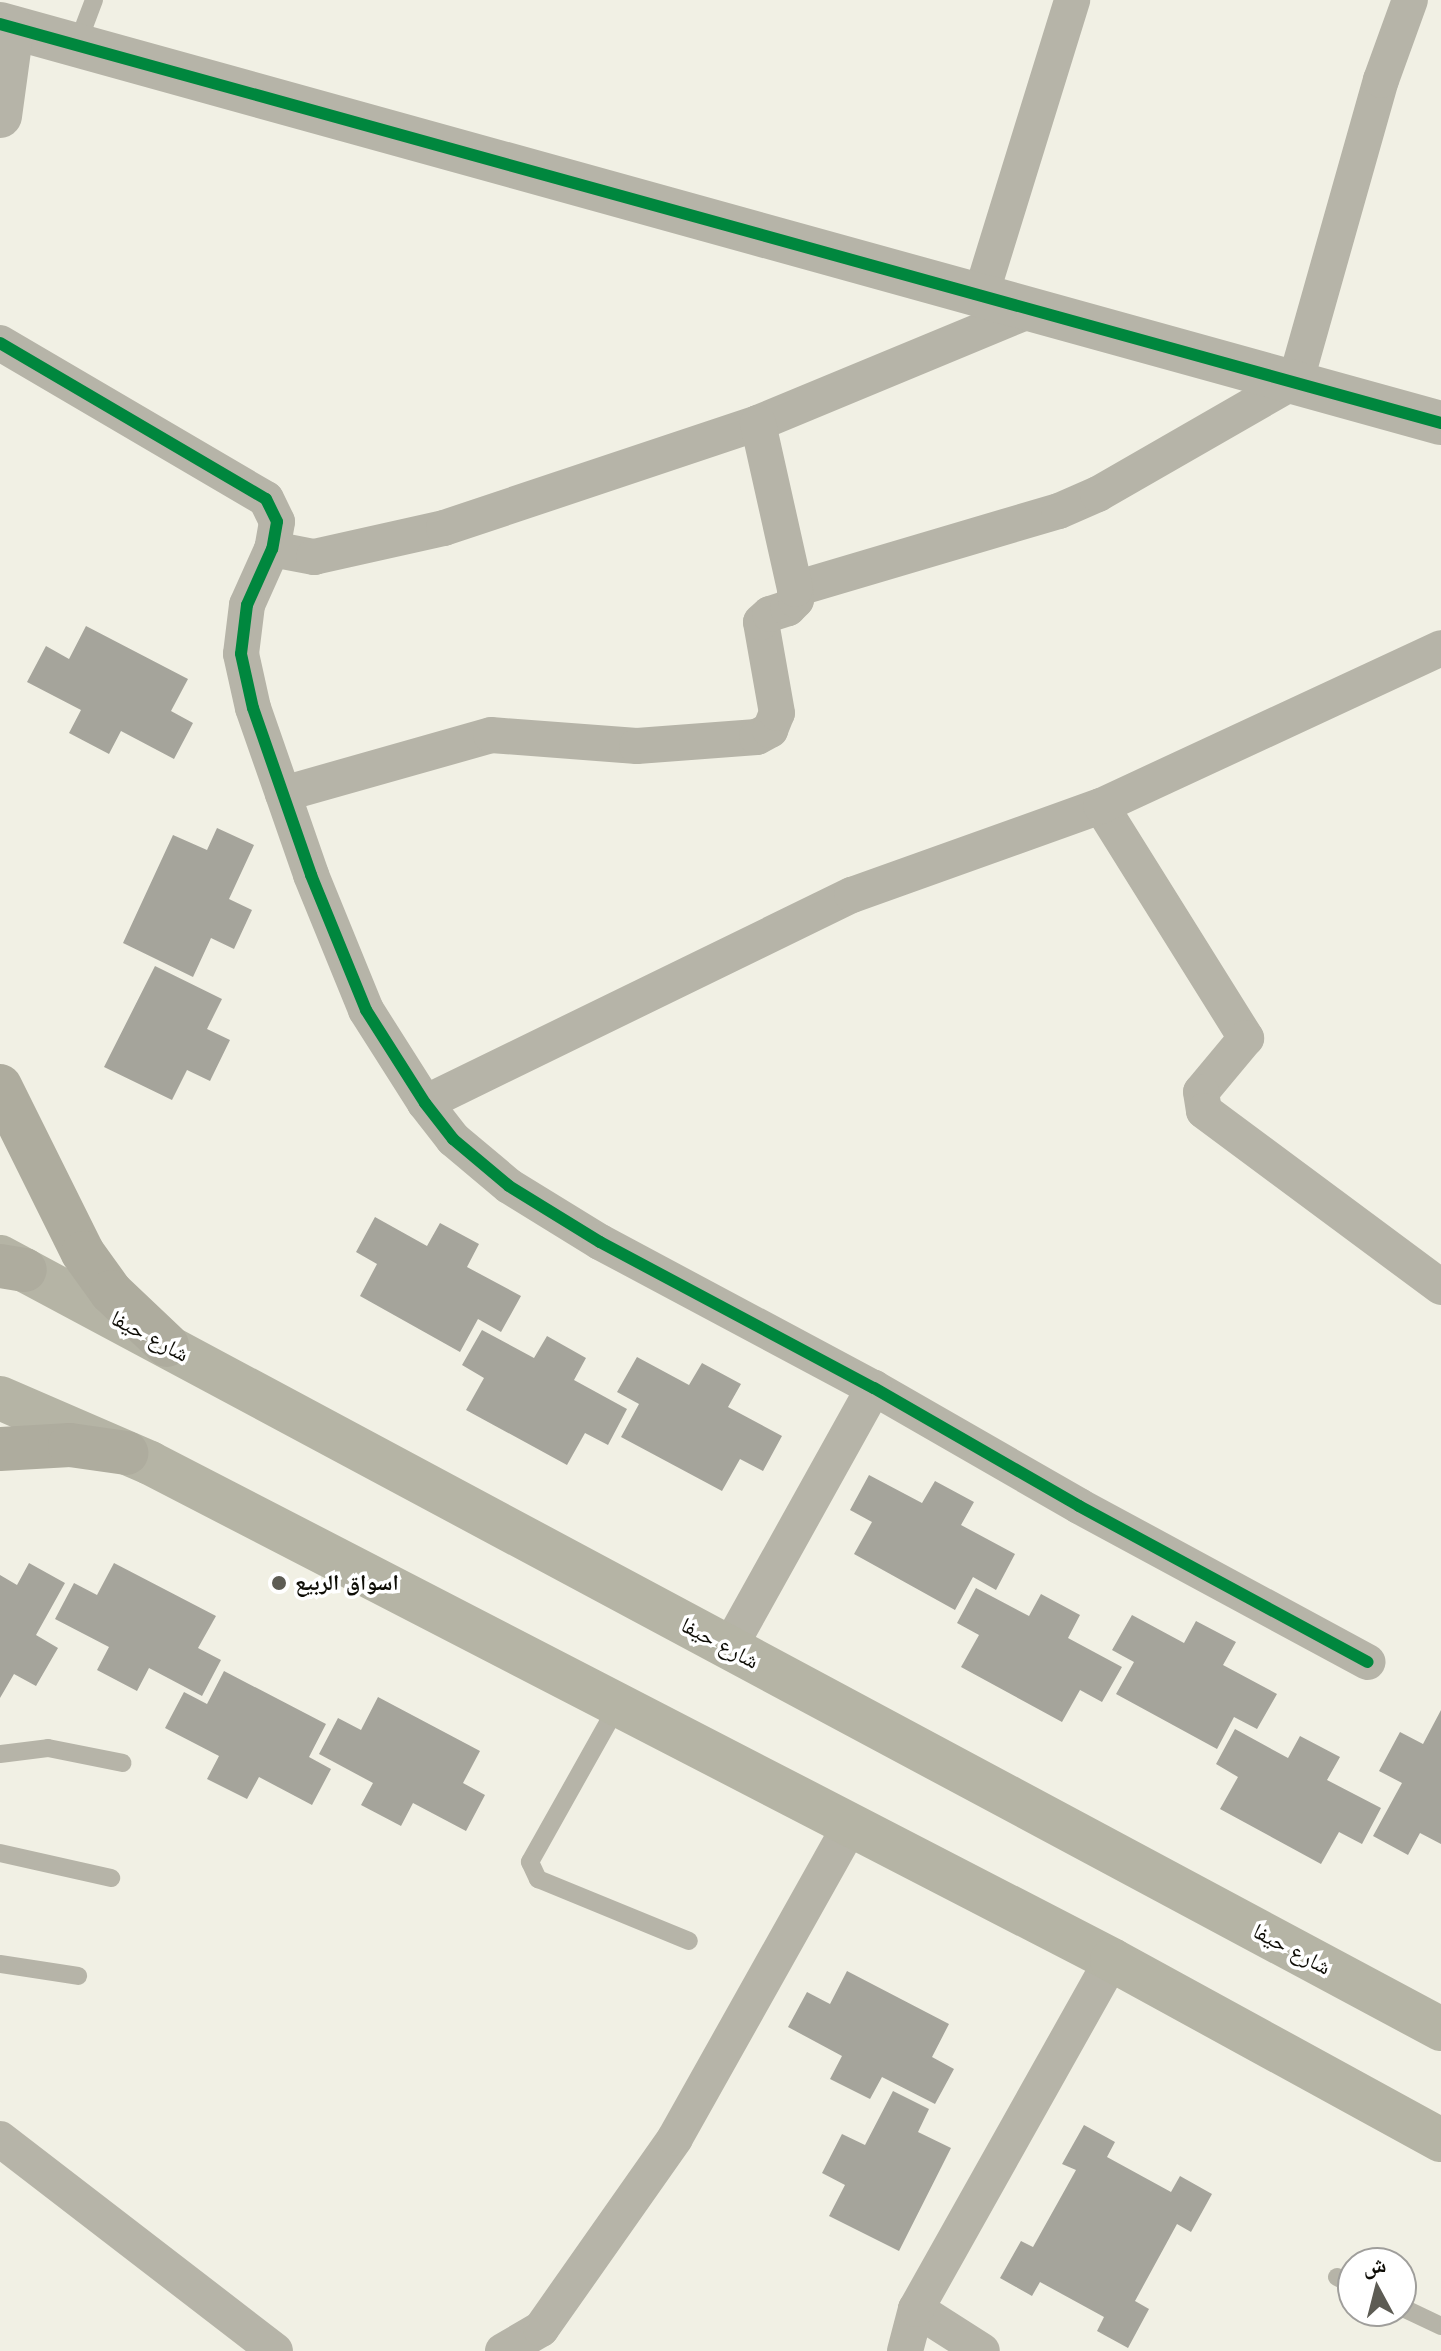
<!DOCTYPE html>
<html>
<head>
<meta charset="utf-8">
<style>
  body { margin:0 }
  #map { position:relative; width:1441px; height:2351px; overflow:hidden; background:#f1f0e4; font-family:Jost,"Noto Naskh Arabic",sans-serif }
  div>[style] { position:absolute }
  [style*='--x'] { left:calc(var(--x)*1px); top:calc(var(--y)*1px); width:calc(var(--w)*1px); rotate:calc(var(--a)*1deg) }
  .building>* { inset:0; background:#a5a49b }
  .service>* { height:18px; margin:-9px; padding:0 9px; transform-origin:9px; border-radius:9px; background:#b6b4a8 }
  .minor>* { height:36px; margin:-18px; padding:0 18px; transform-origin:18px; border-radius:18px; background:#b6b4a8 }
  .tertiary>* { height:44px; margin:-22px; padding:0 22px; transform-origin:22px; border-radius:22px; background:#b6b4a8 }
  .secondary>* { height:44px; margin:-22px; padding:0 22px; transform-origin:22px; border-radius:22px; background:#b5b4a5 }
  .primary>* { height:44px; margin:-22px; padding:0 22px; transform-origin:22px; border-radius:22px; background:#aeac9e }
  .cycleway>* { height:12px; margin:-6px; padding:0 6px; transform-origin:6px; border-radius:6px; background:#00873e }
  .dots>* { width:22px; height:22px; translate:-50% -50%; box-sizing:border-box; border:4px solid #fff; border-radius:50% }
  span { translate:-50% -50%; white-space:nowrap; text-align:center; line-height:1.15; -webkit-text-stroke:7px #fff; paint-order:stroke }
  .street-label { font-size:22px; color:#0e0d06 }
  .poi-label { font-size:22px; color:#0e0d06; font-weight:700 }
  .left { translate:0 -50%; text-align:left }
  .north { position:absolute; left:1337px; top:2247px; width:80px; height:80px; box-sizing:border-box; background:#fff; border:2px solid #9f9e9b; border-radius:50%; rotate:353deg; font-size:22px; font-weight:700; line-height:32px; text-align:center; color:#0e0d06 }
  .north::after { content:''; display:block; margin:auto; width:28px; height:36px; background:#5d5c54; clip-path:polygon(50% 0,100% 100%,50% 72%,0 100%) }
</style>
</head>
<body>
<div id="map">
  <div class="building">
    <i style="clip-path:polygon(86px 626px,188px 679px,171px 711px,193px 723px,174px 759px,121px 731px,109px 754px,69px 733px,81px 710px,27px 682px,46px 646px,69px 659px)"></i>
    <i style="clip-path:polygon(217px 828px,254px 845px,229px 899px,252px 910px,234px 949px,211px 938px,193px 977px,123px 943px,173px 835px,207px 850px)"></i>
    <i style="clip-path:polygon(155px 966px,222px 999px,207px 1029px,230px 1040px,210px 1081px,187px 1070px,172px 1100px,104px 1067px)"></i>
    <i style="clip-path:polygon(375px 1217px,427px 1246px,440px 1223px,479px 1244px,467px 1267px,521px 1296px,501px 1332px,478px 1319px,460px 1352px,360px 1296px,377px 1264px,356px 1252px)"></i>
    <i style="clip-path:polygon(482px 1330px,534px 1358px,547px 1336px,586px 1358px,574px 1380px,627px 1409px,608px 1445px,585px 1433px,567px 1465px,466px 1410px,484px 1378px,462px 1365px)"></i>
    <i style="clip-path:polygon(637px 1357px,689px 1385px,702px 1363px,741px 1384px,728px 1407px,782px 1436px,763px 1471px,740px 1459px,722px 1491px,621px 1437px,639px 1404px,617px 1392px)"></i>
    <i style="clip-path:polygon(869px 1475px,922px 1503px,935px 1481px,974px 1502px,961px 1525px,1015px 1554px,996px 1590px,973px 1577px,955px 1610px,854px 1554px,872px 1522px,850px 1510px)"></i>
    <i style="clip-path:polygon(29px 1563px,65px 1583px,36px 1635px,58px 1648px,36px 1686px,14px 1674px,0 1698px,0 1575px,17px 1585px)"></i>
    <i style="clip-path:polygon(114px 1563px,216px 1616px,198px 1648px,221px 1660px,202px 1696px,149px 1668px,137px 1691px,97px 1670px,109px 1647px,55px 1619px,74px 1583px,97px 1595px)"></i>
    <i style="clip-path:polygon(976px 1588px,1029px 1616px,1041px 1594px,1080px 1615px,1068px 1638px,1122px 1667px,1102px 1702px,1080px 1690px,1062px 1722px,961px 1667px,979px 1635px,957px 1623px)"></i>
    <i style="clip-path:polygon(1132px 1615px,1184px 1643px,1196px 1621px,1236px 1642px,1223px 1665px,1277px 1694px,1257px 1729px,1234px 1717px,1217px 1749px,1116px 1694px,1134px 1662px,1112px 1650px)"></i>
    <i style="clip-path:polygon(224px 1671px,326px 1724px,309px 1757px,331px 1769px,312px 1805px,259px 1777px,247px 1799px,207px 1779px,219px 1756px,165px 1728px,184px 1692px,207px 1704px)"></i>
    <i style="clip-path:polygon(378px 1697px,480px 1751px,463px 1783px,485px 1795px,466px 1831px,413px 1803px,401px 1826px,361px 1805px,373px 1783px,319px 1754px,338px 1718px,361px 1730px)"></i>
    <i style="clip-path:polygon(1441px 1710px,1441px 1844px,1420px 1833px,1408px 1855px,1373px 1836px,1402px 1783px,1379px 1771px,1400px 1732px,1423px 1744px)"></i>
    <i style="clip-path:polygon(1235px 1729px,1288px 1758px,1300px 1736px,1340px 1757px,1327px 1780px,1381px 1808px,1362px 1844px,1339px 1832px,1321px 1864px,1220px 1809px,1238px 1777px,1216px 1764px)"></i>
    <i style="clip-path:polygon(847px 1971px,949px 2024px,932px 2057px,954px 2069px,935px 2104px,882px 2077px,870px 2099px,830px 2079px,842px 2056px,788px 2027px,807px 1992px,830px 2004px)"></i>
    <i style="clip-path:polygon(893px 2091px,929px 2109px,918px 2132px,951px 2148px,899px 2251px,829px 2216px,845px 2185px,822px 2173px,842px 2134px,865px 2145px)"></i>
    <i style="clip-path:polygon(1084px 2125px,1115px 2142px,1107px 2157px,1171px 2192px,1180px 2176px,1212px 2194px,1191px 2232px,1177px 2224px,1135px 2301px,1149px 2309px,1128px 2348px,1097px 2331px,1104px 2317px,1040px 2282px,1032px 2296px,1000px 2278px,1021px 2241px,1033px 2247px,1076px 2170px,1062px 2164px)"></i>
  </div>
  <div class="service">
    <i style="--x:77;--y:45;--w:48;--a:-69.3"></i>
    <i style="--x:618;--y:1705;--w:180;--a:119.3"></i>
    <i style="--x:530;--y:1862;--w:19;--a:65"></i>
    <i style="--x:538;--y:1879;--w:163;--a:22.3"></i>
    <i style="--x:0;--y:1754;--w:48;--a:-7.1"></i>
    <i style="--x:48;--y:1748;--w:76;--a:11.3"></i>
    <i style="--x:0;--y:1853;--w:114;--a:12.7"></i>
    <i style="--x:0;--y:1964;--w:79;--a:8.7"></i>
    <i style="--x:1337;--y:2277;--w:18;--a:27"></i>
    <i style="--x:1401;--y:2307;--w:44;--a:25.4"></i>
  </div>
  <div class="minor">
    <i style="--x:980;--y:298;--w:312;--a:-72.8"></i>
    <i style="--x:0;--y:343;--w:308;--a:30.4"></i>
    <i style="--x:266;--y:499;--w:25;--a:64"></i>
    <i style="--x:277;--y:522;--w:27;--a:100"></i>
    <i style="--x:272;--y:549;--w:61;--a:114.1"></i>
    <i style="--x:247;--y:605;--w:49;--a:97"></i>
    <i style="--x:241;--y:654;--w:55;--a:77.5"></i>
    <i style="--x:253;--y:708;--w:177;--a:70.8"></i>
    <i style="--x:311;--y:875;--w:146;--a:67.8"></i>
    <i style="--x:366;--y:1010;--w:110;--a:57.6"></i>
    <i style="--x:425;--y:1103;--w:46;--a:52.1"></i>
    <i style="--x:453;--y:1139;--w:73;--a:40"></i>
    <i style="--x:509;--y:1186;--w:107;--a:31.6"></i>
    <i style="--x:600;--y:1242;--w:310;--a:28.1"></i>
    <i style="--x:874;--y:1388;--w:237;--a:29.9"></i>
    <i style="--x:1079;--y:1506;--w:328;--a:28.4"></i>
    <i style="--x:272;--y:549;--w:43;--a:10.8"></i>
    <i style="--x:314;--y:557;--w:133;--a:-12.6"></i>
    <i style="--x:444;--y:528;--w:331;--a:-18.5"></i>
    <i style="--x:758;--y:423;--w:292;--a:-22.5"></i>
    <i style="--x:795;--y:589;--w:275;--a:-16.5"></i>
    <i style="--x:1059;--y:511;--w:43;--a:-23.6"></i>
    <i style="--x:1098;--y:494;--w:228;--a:-29.9"></i>
    <i style="--x:1296;--y:380;--w:312;--a:-74.2"></i>
    <i style="--x:1381;--y:80;--w:85;--a:-70.1"></i>
    <i style="--x:283;--y:794;--w:216;--a:-15.8"></i>
    <i style="--x:491;--y:735;--w:146;--a:4.3"></i>
    <i style="--x:637;--y:746;--w:120;--a:-4.3"></i>
    <i style="--x:757;--y:737;--w:15;--a:-28"></i>
    <i style="--x:770;--y:730;--w:18;--a:-68"></i>
    <i style="--x:777;--y:713;--w:92;--a:-100"></i>
    <i style="--x:761;--y:622;--w:12;--a:-42"></i>
    <i style="--x:770;--y:614;--w:19;--a:-18"></i>
    <i style="--x:788;--y:608;--w:11;--a:-45"></i>
    <i style="--x:796;--y:600;--w:11;--a:-95"></i>
    <i style="--x:795;--y:589;--w:170;--a:-102.6"></i>
    <i style="--x:1101;--y:806;--w:274;--a:58"></i>
    <i style="--x:1246;--y:1038;--w:70;--a:129.8"></i>
    <i style="--x:1201;--y:1092;--w:19;--a:81"></i>
    <i style="--x:1204;--y:1111;--w:295;--a:36.6"></i>
    <i style="--x:425;--y:1103;--w:475;--a:-26"></i>
    <i style="--x:852;--y:895;--w:264;--a:-19.7"></i>
    <i style="--x:1101;--y:806;--w:375;--a:-24.9"></i>
    <i style="--x:729;--y:1648;--w:298;--a:-60.9"></i>
    <i style="--x:0;--y:2139;--w:347;--a:37.6"></i>
    <i style="--x:916;--y:2309;--w:78;--a:32.5"></i>
    <i style="--x:503;--y:2351;--w:44;--a:-30.1"></i>
    <i style="--x:541;--y:2329;--w:233;--a:-54.9"></i>
    <i style="--x:675;--y:2138;--w:359;--a:-60.7"></i>
    <i style="--x:905;--y:2351;--w:43;--a:-75.3"></i>
    <i style="--x:916;--y:2309;--w:400;--a:-60.7"></i>
  </div>
  <div class="tertiary">
    <i style="--x:0;--y:24;--w:1495;--a:15.48"></i>
    <i style="--x:0;--y:116;--w:89;--a:-82.2"></i>
  </div>
  <div class="secondary">
    <i style="--x:0;--y:1257;--w:1635;--a:28.18"></i>
    <i style="--x:0;--y:1398;--w:163;--a:23.4"></i>
    <i style="--x:150;--y:1463;--w:1083;--a:27.32"></i>
    <i style="--x:1112;--y:1960;--w:375;--a:28.7"></i>
  </div>
  <div class="primary">
    <i style="--x:0;--y:1086;--w:186;--a:63.6"></i>
    <i style="--x:83;--y:1253;--w:48;--a:54.3"></i>
    <i style="--x:111;--y:1292;--w:77;--a:43.4"></i>
    <i style="--x:0;--y:1266;--w:25;--a:9"></i>
    <i style="--x:0;--y:1449;--w:70;--a:-3.3"></i>
    <i style="--x:70;--y:1445;--w:57;--a:8.1"></i>
  </div>
  <div class="cycleway">
    <i style="--x:0;--y:24;--w:1495;--a:15.48"></i>
    <i style="--x:0;--y:343;--w:308;--a:30.4"></i>
    <i style="--x:266;--y:499;--w:25;--a:64"></i>
    <i style="--x:277;--y:522;--w:27;--a:100"></i>
    <i style="--x:272;--y:549;--w:61;--a:114.1"></i>
    <i style="--x:247;--y:605;--w:49;--a:97"></i>
    <i style="--x:241;--y:654;--w:55;--a:77.5"></i>
    <i style="--x:253;--y:708;--w:177;--a:70.8"></i>
    <i style="--x:311;--y:875;--w:146;--a:67.8"></i>
    <i style="--x:366;--y:1010;--w:110;--a:57.6"></i>
    <i style="--x:425;--y:1103;--w:46;--a:52.1"></i>
    <i style="--x:453;--y:1139;--w:73;--a:40"></i>
    <i style="--x:509;--y:1186;--w:107;--a:31.6"></i>
    <i style="--x:600;--y:1242;--w:310;--a:28.1"></i>
    <i style="--x:874;--y:1388;--w:237;--a:29.9"></i>
    <i style="--x:1079;--y:1506;--w:328;--a:28.4"></i>
  </div>
  <div class="dots">
    <i style="left:279px;top:1583px;background:#5d5c54"></i>
  </div>
  <div class="street-label">
    <span style="left:150px;top:1336px;rotate:28deg">شارع حيفا</span>
    <span style="left:720px;top:1643px;rotate:28deg">شارع حيفا</span>
    <span style="left:1292px;top:1949px;rotate:28deg">شارع حيفا</span>
  </div>
  <div class="poi-label">
    <span class="left" style="left:295px;top:1583px">اسواق الربيع</span>
  </div>
  <div class="north">ش</div>
</div>
</body>
</html>
